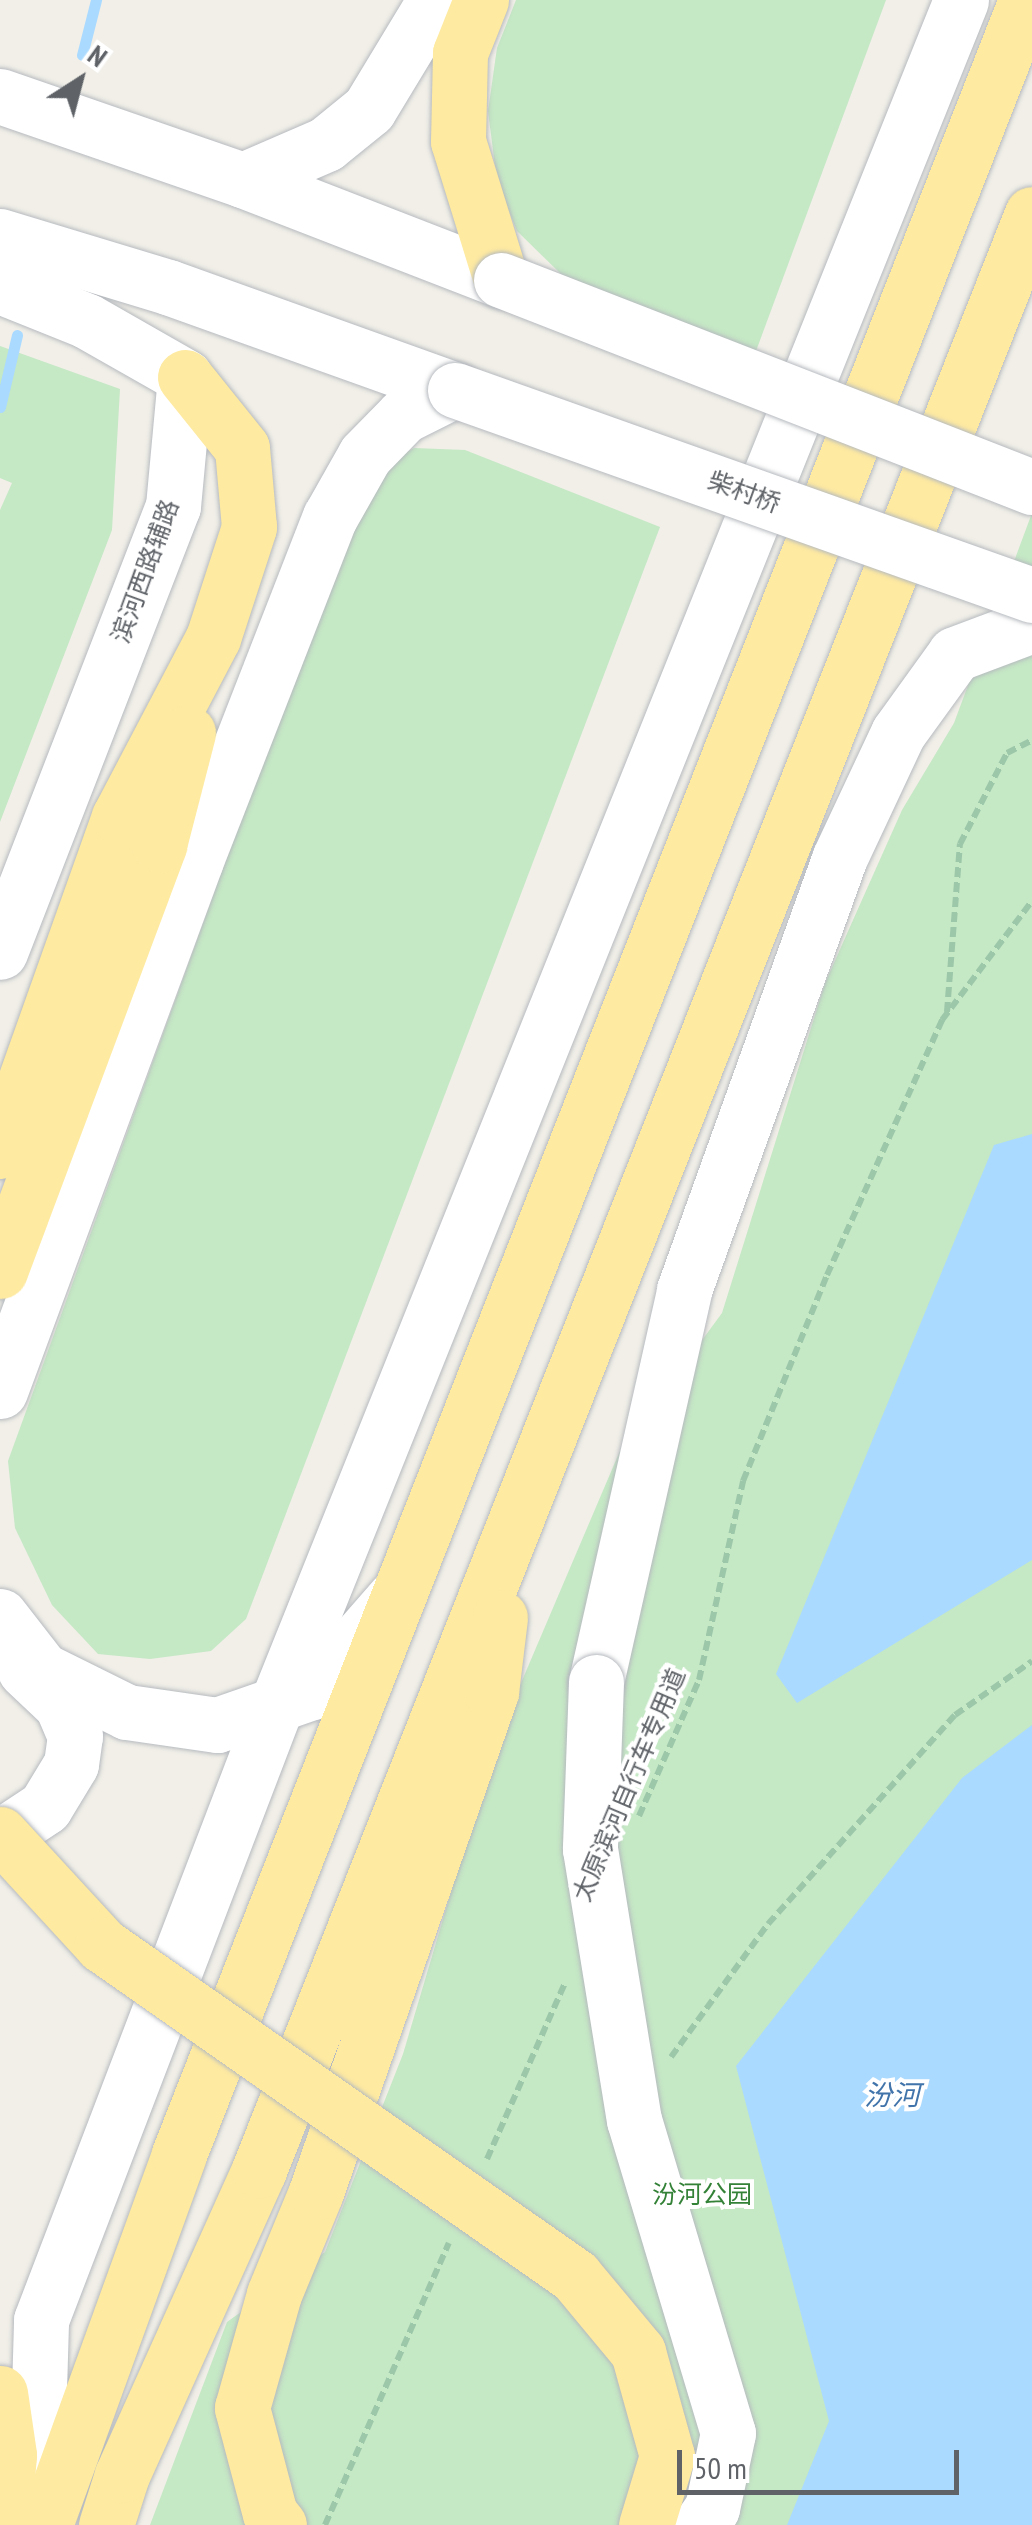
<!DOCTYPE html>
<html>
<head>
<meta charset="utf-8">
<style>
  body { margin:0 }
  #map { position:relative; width:1032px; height:2525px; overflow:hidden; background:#f1efe8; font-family:"PT Sans Narrow","Noto Sans SC",sans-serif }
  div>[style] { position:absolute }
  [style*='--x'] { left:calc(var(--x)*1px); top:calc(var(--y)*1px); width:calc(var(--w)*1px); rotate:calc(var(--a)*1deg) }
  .green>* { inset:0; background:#c5e8c5 }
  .water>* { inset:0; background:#aadaff }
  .stream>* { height:11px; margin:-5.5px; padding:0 5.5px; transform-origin:5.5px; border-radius:5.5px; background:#aadaff }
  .path>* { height:6px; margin-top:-3px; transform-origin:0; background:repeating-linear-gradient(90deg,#9cc7a9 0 10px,transparent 0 15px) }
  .roads { filter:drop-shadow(0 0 2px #b6babf) drop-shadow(0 0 2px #b6babf) }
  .secondary>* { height:55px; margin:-27.5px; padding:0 27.5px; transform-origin:27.5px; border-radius:27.5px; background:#fff }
  .trunk>* { height:55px; margin:-27.5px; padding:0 27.5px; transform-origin:27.5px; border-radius:27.5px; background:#feeaa1 }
  .bridges { filter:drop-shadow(0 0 2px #b6babf) drop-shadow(0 0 2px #b6babf) }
  .secondary-bridge>* { height:55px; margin:-27.5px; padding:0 27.5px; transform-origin:27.5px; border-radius:27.5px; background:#fff }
  .trunk-bridge>* { height:55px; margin:-27.5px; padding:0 27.5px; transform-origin:27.5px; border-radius:27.5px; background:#feeaa1 }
  span { translate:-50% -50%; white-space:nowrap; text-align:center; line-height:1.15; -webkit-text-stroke:8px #fff; paint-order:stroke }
  .street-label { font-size:25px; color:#5f6368 }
  .park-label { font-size:25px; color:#348238 }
  .water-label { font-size:28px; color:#4174aa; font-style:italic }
  .north { position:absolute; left:30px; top:30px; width:100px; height:100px; -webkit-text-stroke:8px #fff; paint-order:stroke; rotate:36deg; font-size:28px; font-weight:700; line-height:40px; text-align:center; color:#5f6368 }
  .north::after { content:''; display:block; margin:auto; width:35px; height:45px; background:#5f6368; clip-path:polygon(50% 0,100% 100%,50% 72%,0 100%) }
  .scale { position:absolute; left:677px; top:2450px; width:282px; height:45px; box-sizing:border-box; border:5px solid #5f6368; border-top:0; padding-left:12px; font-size:30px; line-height:35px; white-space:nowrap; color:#5f6368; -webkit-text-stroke:8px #fff; paint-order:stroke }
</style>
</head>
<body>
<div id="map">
  <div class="green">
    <i style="clip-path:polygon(516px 0,886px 0,756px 351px,563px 276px,517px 231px,497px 182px,488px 111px,497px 48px)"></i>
    <i style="clip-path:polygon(0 346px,120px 389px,112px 530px,0 822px,0 510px,12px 483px,0 478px)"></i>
    <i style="clip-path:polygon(414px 448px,465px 450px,660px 527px,246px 1619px,211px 1651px,150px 1659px,98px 1654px,52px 1605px,15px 1528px,8px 1461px,349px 521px,389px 462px)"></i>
    <i style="clip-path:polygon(1032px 513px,1032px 2525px,150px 2525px,227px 2322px,325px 2252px,403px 2054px,495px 1744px,619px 1453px,722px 1313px,825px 983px,902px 810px,954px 723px)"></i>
  </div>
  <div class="water">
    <i style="clip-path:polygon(1032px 1134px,1032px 1560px,797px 1703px,776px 1674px,994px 1145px)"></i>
    <i style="clip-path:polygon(1032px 1725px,1032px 2525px,787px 2525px,829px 2421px,736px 2066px,962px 1778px)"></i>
  </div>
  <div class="stream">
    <i style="--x:82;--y:55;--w:57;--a:-75.7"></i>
    <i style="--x:0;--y:407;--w:74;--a:-76.7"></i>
  </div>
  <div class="path">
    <i style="--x:947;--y:1012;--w:169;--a:-85.6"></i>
    <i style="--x:960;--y:844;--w:102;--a:-62.7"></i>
    <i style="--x:1007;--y:753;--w:28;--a:-27"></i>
    <i style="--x:639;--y:1816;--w:149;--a:-66.2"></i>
    <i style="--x:699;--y:1680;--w:204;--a:-77.5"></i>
    <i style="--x:743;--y:1481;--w:222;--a:-67.8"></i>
    <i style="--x:827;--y:1275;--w:280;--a:-65.7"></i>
    <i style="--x:942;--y:1020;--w:149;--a:-52.9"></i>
    <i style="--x:671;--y:2057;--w:165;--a:-53.9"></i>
    <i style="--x:768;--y:1924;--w:280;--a:-48.2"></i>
    <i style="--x:955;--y:1715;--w:94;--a:-35"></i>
    <i style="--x:487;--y:2159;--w:193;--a:-66.1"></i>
    <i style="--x:325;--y:2525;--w:308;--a:-66.3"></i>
  </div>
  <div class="roads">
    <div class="secondary">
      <i style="--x:0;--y:96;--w:257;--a:19.1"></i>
      <i style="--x:243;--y:180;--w:277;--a:21.2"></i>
      <i style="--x:243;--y:180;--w:90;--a:-23.4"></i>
      <i style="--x:326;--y:144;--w:55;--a:-39.1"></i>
      <i style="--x:369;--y:109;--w:127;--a:-58.8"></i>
      <i style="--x:0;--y:236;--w:176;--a:16.9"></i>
      <i style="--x:168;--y:287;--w:305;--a:19.7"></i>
      <i style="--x:0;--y:286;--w:94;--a:21.9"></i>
      <i style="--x:87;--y:321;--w:113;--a:29.7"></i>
      <i style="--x:185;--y:377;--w:130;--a:95.3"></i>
      <i style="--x:173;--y:506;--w:478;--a:111.2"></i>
      <i style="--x:0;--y:1391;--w:566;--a:-69.74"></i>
      <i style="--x:196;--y:860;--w:368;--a:-68.7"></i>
      <i style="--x:330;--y:517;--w:71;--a:-60.6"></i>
      <i style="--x:365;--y:455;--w:54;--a:-45.7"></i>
      <i style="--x:403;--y:416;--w:58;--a:-26.6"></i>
      <i style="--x:0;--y:1616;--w:68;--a:52.1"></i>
      <i style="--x:42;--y:1670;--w:95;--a:26.3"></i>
      <i style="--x:127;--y:1712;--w:91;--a:8.2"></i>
      <i style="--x:217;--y:1725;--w:101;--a:-19.2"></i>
      <i style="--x:312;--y:1692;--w:126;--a:-48.9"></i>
      <i style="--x:596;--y:1682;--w:402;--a:-77.3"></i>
      <i style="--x:684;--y:1290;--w:458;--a:-70.2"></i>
      <i style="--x:839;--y:859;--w:139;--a:-64.9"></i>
      <i style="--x:898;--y:733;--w:97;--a:-54.2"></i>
      <i style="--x:955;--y:654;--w:82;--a:-20.6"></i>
      <i style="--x:0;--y:1837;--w:54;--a:-33.7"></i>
      <i style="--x:45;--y:1807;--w:50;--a:-58.8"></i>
      <i style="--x:71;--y:1764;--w:28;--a:-82"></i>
      <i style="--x:75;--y:1736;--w:34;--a:-113"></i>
      <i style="--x:62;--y:1705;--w:51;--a:-136.6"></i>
      <i style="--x:35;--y:2525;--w:205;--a:-88.3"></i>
      <i style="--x:41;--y:2320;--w:657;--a:-69.06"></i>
      <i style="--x:276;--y:1706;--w:1838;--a:-68.12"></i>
    </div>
    <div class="trunk">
      <i style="--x:481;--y:0;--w:57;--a:111.6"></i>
      <i style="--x:460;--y:53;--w:88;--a:91.3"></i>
      <i style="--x:458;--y:141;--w:145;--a:72.8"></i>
      <i style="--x:0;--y:1151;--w:355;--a:-70.4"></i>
      <i style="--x:119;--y:817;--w:202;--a:-62.3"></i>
      <i style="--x:213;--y:638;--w:117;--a:-72"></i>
      <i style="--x:249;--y:527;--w:79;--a:-95.1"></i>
      <i style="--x:242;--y:448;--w:91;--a:-128.8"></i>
      <i style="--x:0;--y:1271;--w:455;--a:-69.5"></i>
      <i style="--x:159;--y:845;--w:116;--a:-75.5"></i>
      <i style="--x:0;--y:2393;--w:63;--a:81.7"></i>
      <i style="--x:9;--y:2455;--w:70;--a:94.9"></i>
      <i style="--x:45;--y:2525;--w:394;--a:-70.1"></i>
      <i style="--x:179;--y:2154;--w:2315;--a:-68.53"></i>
      <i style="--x:106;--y:2525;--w:52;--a:-72.3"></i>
      <i style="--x:122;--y:2475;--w:334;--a:-65.8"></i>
      <i style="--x:259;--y:2170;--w:2103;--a:-68.44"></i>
      <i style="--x:279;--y:2525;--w:14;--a:-129"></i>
      <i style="--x:270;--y:2514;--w:110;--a:-104.8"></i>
      <i style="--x:242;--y:2408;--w:118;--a:-74.3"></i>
      <i style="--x:274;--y:2294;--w:110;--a:-67.6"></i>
      <i style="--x:316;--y:2192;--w:530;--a:-70.71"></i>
      <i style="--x:491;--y:1692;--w:75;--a:-83.1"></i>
    </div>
  </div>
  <div class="bridges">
    <div class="secondary-bridge">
      <i style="--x:501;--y:280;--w:570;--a:21.3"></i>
      <i style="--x:455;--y:390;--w:612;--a:19.56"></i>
      <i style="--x:596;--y:1682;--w:167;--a:92.1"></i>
      <i style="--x:590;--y:1849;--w:275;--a:80.8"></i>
      <i style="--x:634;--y:2120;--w:327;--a:73.3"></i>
      <i style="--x:728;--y:2433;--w:77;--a:102"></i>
      <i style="--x:712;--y:2508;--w:21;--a:125"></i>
    </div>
    <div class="trunk-bridge">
      <i style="--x:0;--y:1834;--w:151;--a:47.4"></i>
      <i style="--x:102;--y:1945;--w:577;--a:34.98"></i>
      <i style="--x:575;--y:2276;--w:99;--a:50.3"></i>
      <i style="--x:638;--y:2352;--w:108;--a:74.4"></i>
      <i style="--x:667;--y:2456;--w:72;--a:106.9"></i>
    </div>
  </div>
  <div class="street-label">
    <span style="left:744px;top:492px;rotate:20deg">柴村桥</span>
    <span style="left:145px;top:571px;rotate:-70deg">滨河西路辅路</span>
    <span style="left:629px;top:1785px;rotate:-67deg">太原滨河自行车专用道</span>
  </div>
  <div class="park-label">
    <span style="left:702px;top:2194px">汾河公园</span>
  </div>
  <div class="water-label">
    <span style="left:892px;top:2095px">汾河</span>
  </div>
  <div class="north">N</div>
  <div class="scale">50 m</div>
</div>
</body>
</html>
